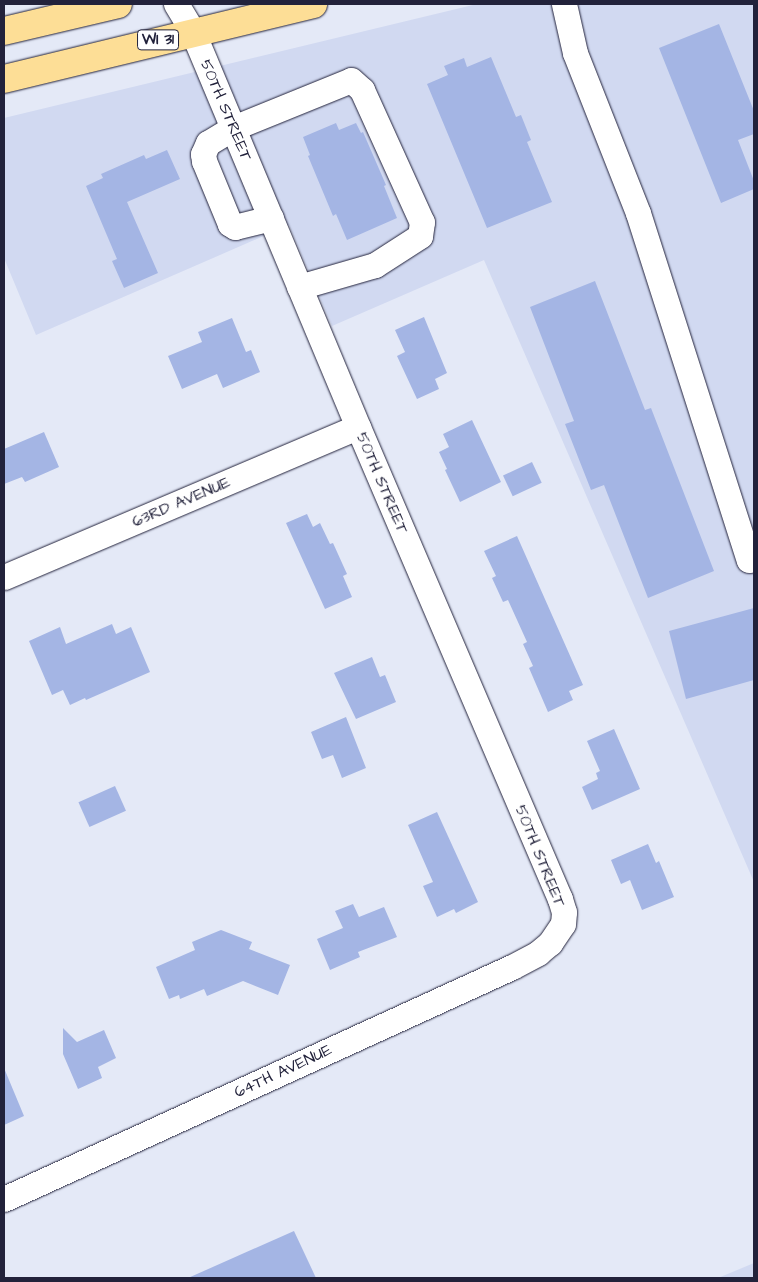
<!DOCTYPE html>
<html>
<head>
<meta charset="utf-8">
<style>
  body { margin:0 }
  #map { position:relative; width:758px; height:1282px; overflow:hidden; background:#e4e9f7; font-family:"Architects Daughter",sans-serif }
  div>[style] { position:absolute }
  [style*='--x'] { left:calc(var(--x)*1px); top:calc(var(--y)*1px); width:calc(var(--w)*1px); rotate:calc(var(--a)*1deg) }
  .built>* { inset:0; background:#d1d9f1 }
  .building>* { inset:0; background:#a4b5e4; transform-origin:0 0 }
  .roads { filter:drop-shadow(0 0 1px #22223b) drop-shadow(0 0 1px #22223b) }
  .minor>* { height:25px; margin:-12.5px; padding:0 12.5px; transform-origin:12.5px; border-radius:12.5px; background:#fff }
  .major>* { height:28px; margin:-14px; padding:0 14px; transform-origin:14px; border-radius:14px; background:#fdde96 }
  span { translate:-50% -50%; white-space:nowrap; text-align:center; line-height:1.15; -webkit-text-stroke:5px #fff; paint-order:stroke }
  .shield-label span { padding:1px 4px; background:#fff; border:1px solid; border-radius:4px; -webkit-text-stroke-width:0 }
  .shield-label { font-size:15px; color:#22223b; font-weight:700 }
  .street-label { font-size:16px; color:#22223b }
  .frame { position:absolute; inset:0; border:5px solid #22223b; pointer-events:none }
</style>
</head>
<body>
<div id="map">
  <div class="built">
    <i style="clip-path:polygon(477px 4px,754px 4px,754px 882px,484px 260px,332px 326px,289px 225px,36px 335px,4px 258px,4px 118px)"></i>
    <i style="clip-path:polygon(754px 1263px,754px 1278px,718px 1278px)"></i>
  </div>
  <div class="building">
    <i style="clip-path:polygon(719px 24px,754px 111px,754px 134px,738px 140px,754px 181px,754px 189px,721px 203px,659px 48px)"></i>
    <i style="clip-path:polygon(491px 57px,516px 117px,521px 115px,531px 140px,527px 142px,552px 202px,487px 228px,427px 84px,448px 75px,444px 66px,464px 58px,467px 67px)"></i>
    <i style="clip-path:polygon(336px 123px,339px 130px,356px 123px,361px 133px,363px 132px,386px 185px,384px 186px,397px 218px,347px 240px,336px 214px,333px 216px,308px 156px,310px 155px,303px 137px)"></i>
    <i style="clip-path:polygon(167px 150px,180px 179px,127px 202px,158px 273px,124px 288px,112px 261px,117px 259px,86px 186px,103px 178px,101px 174px,144px 155px,146px 159px)"></i>
    <i style="clip-path:polygon(595px 281px,645px 410px,651px 408px,714px 571px,648px 598px,604px 485px,591px 490px,565px 424px,574px 421px,530px 307px)"></i>
    <i style="clip-path:polygon(424px 317px,447px 373px,435px 379px,439px 389px,417px 399px,397px 356px,405px 352px,395px 330px)"></i>
    <i style="clip-path:polygon(232px 318px,246px 352px,251px 350px,260px 372px,223px 388px,217px 374px,182px 389px,168px 356px,202px 342px,198px 332px)"></i>
    <i style="clip-path:polygon(472px 420px,501px 482px,460px 502px,445px 470px,447px 469px,439px 452px,449px 447px,443px 434px)"></i>
    <i style="clip-path:polygon(44px 432px,59px 467px,25px 482px,22px 477px,4px 484px,4px 449px)"></i>
    <i style="left:532px;top:462px;width:23px;height:32px;rotate:65deg"></i>
    <i style="clip-path:polygon(307px 514px,313px 527px,320px 523px,330px 544px,333px 543px,347px 574px,343px 576px,352px 597px,325px 609px,286px 523px)"></i>
    <i style="clip-path:polygon(517px 536px,583px 685px,569px 691px,573px 700px,548px 712px,529px 668px,533px 666px,523px 644px,527px 642px,508px 600px,503px 602px,492px 578px,496px 576px,484px 551px)"></i>
    <i style="clip-path:polygon(754px 608px,754px 680px,686px 699px,669px 631px)"></i>
    <i style="clip-path:polygon(112px 624px,116px 634px,131px 627px,150px 672px,86px 700px,85px 698px,70px 705px,63px 690px,52px 695px,29px 641px,60px 627px,66px 644px)"></i>
    <i style="clip-path:polygon(372px 657px,380px 677px,385px 675px,396px 702px,356px 719px,334px 673px)"></i>
    <i style="clip-path:polygon(346px 717px,366px 768px,342px 778px,333px 755px,322px 759px,311px 732px)"></i>
    <i style="clip-path:polygon(614px 729px,640px 789px,592px 810px,582px 787px,598px 779px,596px 773px,600px 771px,587px 741px)"></i>
    <i style="left:115px;top:786px;width:27px;height:40px;rotate:66deg"></i>
    <i style="clip-path:polygon(437px 812px,478px 902px,456px 913px,454px 909px,437px 917px,423px 886px,433px 882px,408px 825px)"></i>
    <i style="clip-path:polygon(648px 844px,656px 863px,659px 861px,674px 897px,642px 910px,630px 880px,621px 884px,611px 860px)"></i>
    <i style="clip-path:polygon(353px 904px,359px 917px,384px 907px,397px 937px,358px 952px,360px 957px,330px 970px,317px 939px,343px 928px,335px 911px)"></i>
    <i style="clip-path:polygon(221px 930px,252px 942px,249px 949px,290px 965px,278px 995px,243px 981px,207px 996px,204px 989px,180px 999px,179px 995px,169px 999px,156px 967px,195px 950px,192px 942px)"></i>
    <i style="clip-path:polygon(63px 1028px,77px 1042px,104px 1030px,116px 1058px,98px 1067px,102px 1078px,78px 1089px,63px 1054px)"></i>
    <i style="clip-path:polygon(4px 1068px,24px 1116px,4px 1125px)"></i>
    <i style="clip-path:polygon(294px 1231px,316px 1278px,188px 1278px)"></i>
  </div>
  <div class="roads">
    <div class="minor">
      <i style="--x:564;--y:4;--w:50;--a:77.3"></i>
      <i style="--x:575;--y:53;--w:172;--a:68.5"></i>
      <i style="--x:638;--y:213;--w:364;--a:72.3"></i>
      <i style="--x:749;--y:560;--w:5;--a:-11"></i>
      <i style="--x:271;--y:218;--w:37;--a:166"></i>
      <i style="--x:235;--y:227;--w:6;--a:-149"></i>
      <i style="--x:230;--y:224;--w:68;--a:-112.4"></i>
      <i style="--x:204;--y:161;--w:7;--a:-98"></i>
      <i style="--x:203;--y:154;--w:12;--a:-66"></i>
      <i style="--x:208;--y:143;--w:29;--a:-31"></i>
      <i style="--x:233;--y:128;--w:127;--a:-22.1"></i>
      <i style="--x:351;--y:80;--w:15;--a:42"></i>
      <i style="--x:362;--y:90;--w:145;--a:65.6"></i>
      <i style="--x:422;--y:222;--w:14;--a:98"></i>
      <i style="--x:420;--y:236;--w:54;--a:147.2"></i>
      <i style="--x:375;--y:265;--w:79;--a:163.9"></i>
      <i style="--x:4;--y:577;--w:384;--a:-23"></i>
      <i style="--x:4;--y:1199;--w:558;--a:-24.55"></i>
      <i style="--x:512;--y:967;--w:30;--a:-28"></i>
      <i style="--x:538;--y:953;--w:16;--a:-40"></i>
      <i style="--x:550;--y:943;--w:23;--a:-56"></i>
      <i style="--x:563;--y:924;--w:12;--a:-85"></i>
      <i style="--x:564;--y:912;--w:14;--a:-107"></i>
      <i style="--x:560;--y:899;--w:513;--a:-113.17"></i>
      <i style="--x:358;--y:427;--w:428;--a:-112.7"></i>
      <i style="--x:193;--y:32;--w:33;--a:-121"></i>
    </div>
    <div class="major">
      <i style="--x:4;--y:31;--w:117;--a:-13.3"></i>
      <i style="--x:4;--y:79;--w:318;--a:-13.6"></i>
    </div>
  </div>
  <div class="shield-label">
    <span style="left:158px;top:40px">WI 31</span>
  </div>
  <div class="street-label">
    <span style="left:226px;top:110px;rotate:67deg">50TH STREET</span>
    <span style="left:382px;top:483px;rotate:67deg">50TH STREET</span>
    <span style="left:181px;top:502px;rotate:-23deg">63RD AVENUE</span>
    <span style="left:540px;top:856px;rotate:68deg">50TH STREET</span>
    <span style="left:283px;top:1071px;rotate:-25deg">64TH AVENUE</span>
  </div>
  <div class="frame"></div>
</div>
</body>
</html>
